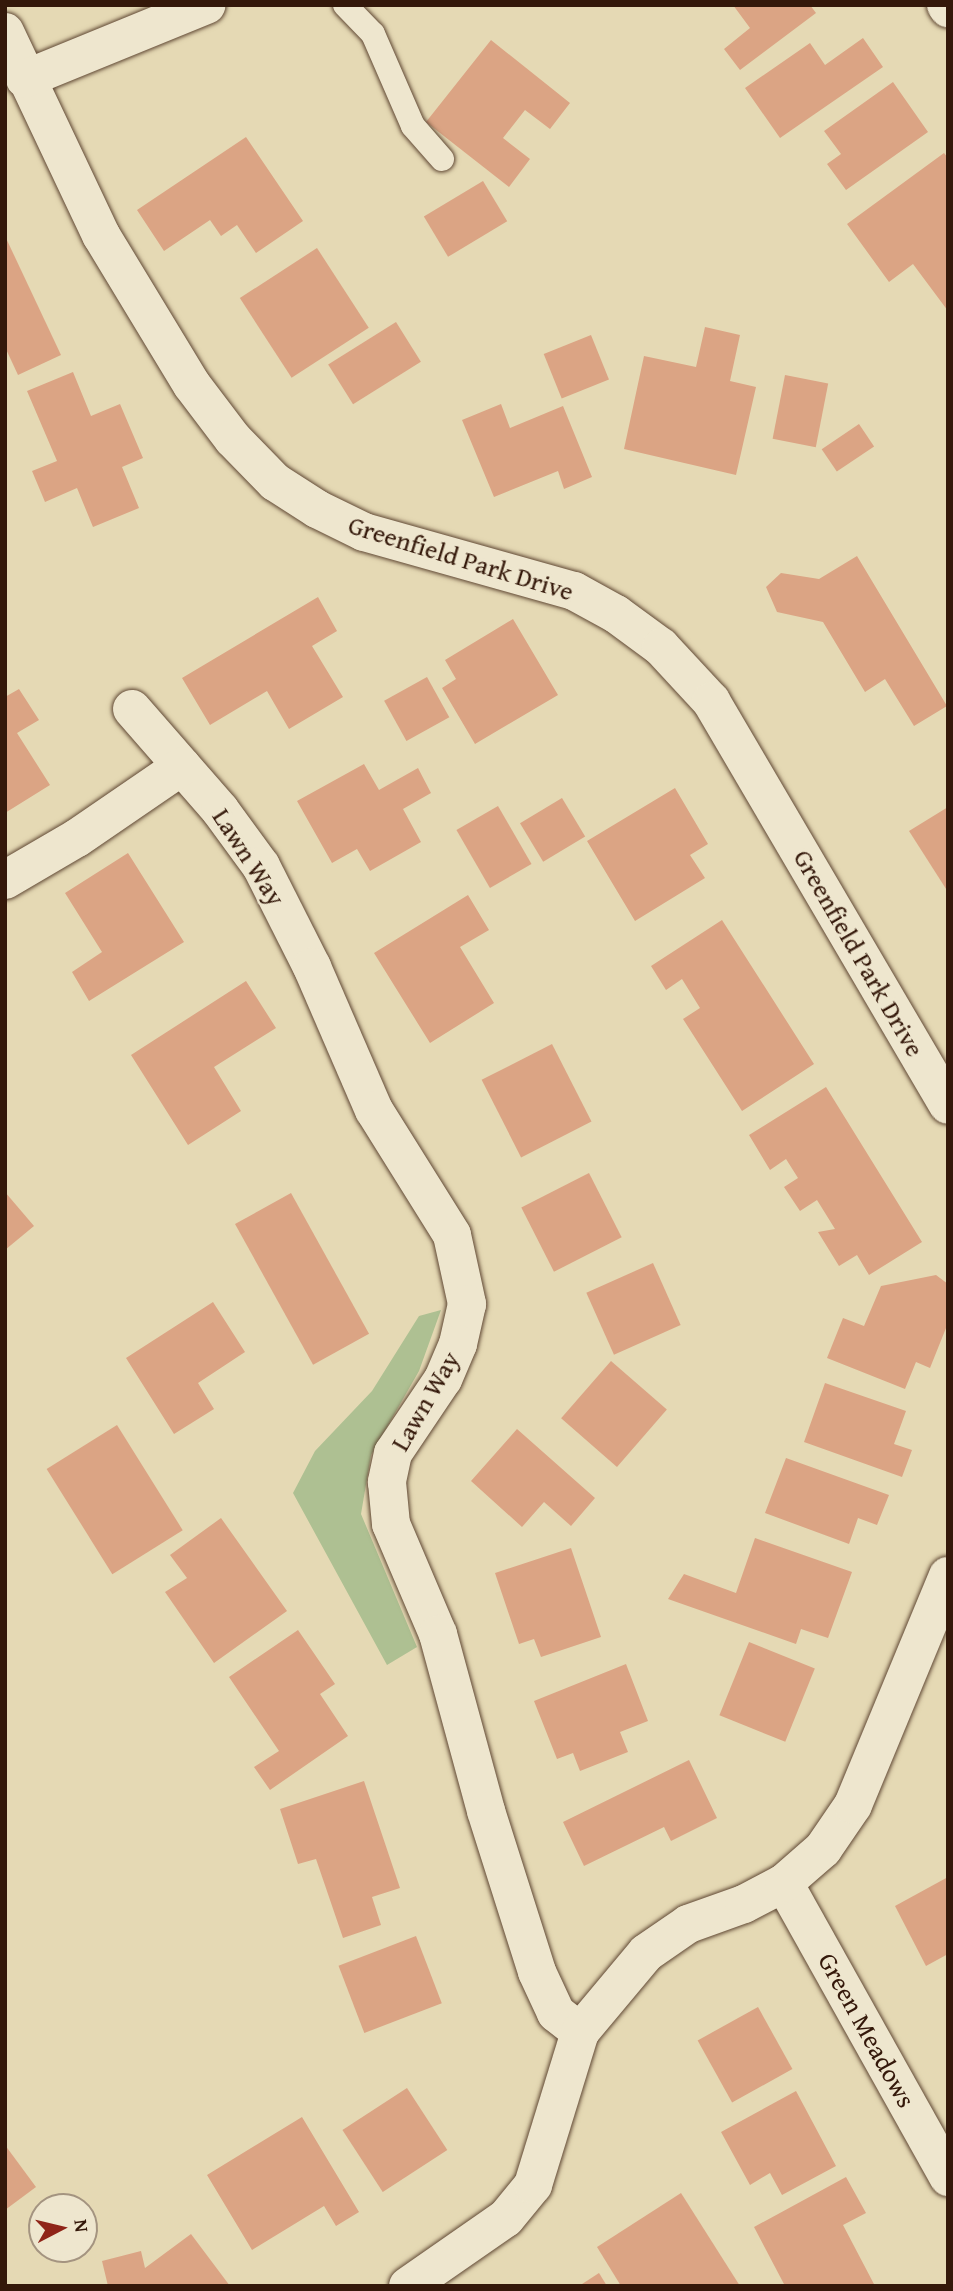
<!DOCTYPE html>
<html>
<head>
<meta charset="utf-8">
<style>
  body { margin:0 }
  #map { position:relative; width:953px; height:2291px; overflow:hidden; background:#e5d9b4; font-family:"Gentium Book Plus",serif }
  div>[style] { position:absolute }
  [style*='--x'] { left:calc(var(--x)*1px); top:calc(var(--y)*1px); width:calc(var(--w)*1px); rotate:calc(var(--a)*1deg) }
  .green>* { inset:0; background:#aec092 }
  .building>* { inset:0; background:#dba484; transform-origin:0 0 }
  .roads { filter:drop-shadow(0 0 2px #604834) drop-shadow(0 0 2px #604834) }
  .lane>* { height:24px; margin:-12px; padding:0 12px; transform-origin:12px; border-radius:12px; background:#eee6ce }
  .street>* { height:38px; margin:-19px; padding:0 19px; transform-origin:19px; border-radius:19px; background:#eee6ce }
  span { translate:-50% -50%; white-space:nowrap; text-align:center; line-height:1.15; -webkit-text-stroke:5px #eee6ce; paint-order:stroke }
  .street-label { font-size:26px; color:#34180a }
  .frame { position:absolute; inset:0; border:7px solid #34180a; pointer-events:none }
  .north { position:absolute; left:28px; top:2193px; width:70px; height:70px; box-sizing:border-box; background:#eee6ce; border:2px solid #a49480; border-radius:50%; rotate:83deg; font-size:19px; font-weight:700; line-height:28px; text-align:center; color:#34180a }
  .north::after { content:''; display:block; margin:auto; width:24px; height:32px; background:#8f2418; clip-path:polygon(50% 0,100% 100%,50% 72%,0 100%) }
</style>
</head>
<body>
<div id="map">
  <div class="green">
    <i style="clip-path:polygon(441px 1310px,419px 1371px,371px 1455px,361px 1514px,417px 1647px,387px 1665px,293px 1493px,315px 1451px,372px 1391px,419px 1316px)"></i>
  </div>
  <div class="building">
    <i style="clip-path:polygon(733px 5px,810px 5px,816px 13px,740px 70px,724px 49px,750px 28px)"></i>
    <i style="clip-path:polygon(863px 38px,883px 67px,780px 138px,745px 88px,810px 43px,825px 65px)"></i>
    <i style="clip-path:polygon(491px 40px,570px 103px,550px 129px,525px 110px,503px 138px,530px 159px,509px 187px,426px 122px)"></i>
    <i style="clip-path:polygon(893px 82px,928px 132px,846px 190px,827px 164px,841px 154px,824px 131px)"></i>
    <i style="clip-path:polygon(246px 137px,303px 221px,256px 253px,237px 225px,221px 236px,210px 220px,164px 251px,137px 210px)"></i>
    <i style="clip-path:polygon(944px 153px,948px 158px,948px 311px,913px 264px,889px 282px,847px 224px)"></i>
    <i style="left:483px;top:181px;width:47px;height:69px;rotate:59deg"></i>
    <i style="clip-path:polygon(5px 236px,61px 355px,18px 375px,5px 347px)"></i>
    <i style="left:317px;top:248px;width:95px;height:92px;rotate:57deg"></i>
    <i style="left:396px;top:322px;width:47px;height:80px;rotate:58deg"></i>
    <i style="clip-path:polygon(705px 327px,740px 335px,730px 381px,756px 387px,736px 475px,624px 449px,644px 356px,696px 367px)"></i>
    <i style="left:591px;top:335px;width:48px;height:51px;rotate:68deg"></i>
    <i style="clip-path:polygon(73px 372px,91px 416px,120px 404px,143px 458px,122px 467px,139px 508px,93px 527px,77px 488px,45px 502px,32px 471px,57px 461px,27px 391px)"></i>
    <i style="left:785px;top:375px;width:44px;height:65px;rotate:11deg"></i>
    <i style="clip-path:polygon(501px 404px,510px 428px,563px 406px,592px 477px,564px 489px,558px 471px,494px 497px,462px 420px)"></i>
    <i style="left:859px;top:424px;width:27px;height:45px;rotate:56deg"></i>
    <i style="clip-path:polygon(857px 556px,947px 706px,914px 726px,885px 679px,865px 692px,823px 622px,777px 612px,766px 587px,781px 573px,819px 579px)"></i>
    <i style="clip-path:polygon(318px 597px,337px 631px,312px 646px,343px 697px,289px 729px,267px 691px,210px 725px,182px 678px)"></i>
    <i style="clip-path:polygon(513px 619px,558px 695px,475px 744px,442px 688px,456px 679px,445px 660px)"></i>
    <i style="left:427px;top:677px;width:46px;height:49px;rotate:61deg"></i>
    <i style="clip-path:polygon(19px 689px,39px 720px,17px 733px,50px 785px,5px 813px,5px 697px)"></i>
    <i style="clip-path:polygon(364px 764px,379px 790px,418px 768px,431px 793px,403px 809px,421px 842px,370px 871px,357px 849px,332px 863px,297px 801px)"></i>
    <i style="clip-path:polygon(675px 788px,708px 844px,690px 855px,705px 878px,635px 921px,587px 841px)"></i>
    <i style="left:562px;top:798px;width:45px;height:49px;rotate:59deg"></i>
    <i style="left:498px;top:806px;width:67px;height:48px;rotate:60deg"></i>
    <i style="clip-path:polygon(948px 807px,948px 892px,909px 831px)"></i>
    <i style="clip-path:polygon(128px 853px,184px 942px,89px 1001px,72px 972px,102px 952px,65px 893px)"></i>
    <i style="clip-path:polygon(468px 895px,489px 930px,460px 947px,494px 1003px,430px 1043px,374px 953px)"></i>
    <i style="clip-path:polygon(722px 920px,814px 1064px,742px 1111px,683px 1019px,700px 1008px,682px 979px,666px 990px,651px 966px)"></i>
    <i style="clip-path:polygon(246px 981px,276px 1028px,214px 1067px,241px 1111px,188px 1145px,131px 1055px)"></i>
    <i style="left:552px;top:1044px;width:87px;height:79px;rotate:63deg"></i>
    <i style="clip-path:polygon(826px 1087px,922px 1242px,869px 1275px,857px 1255px,839px 1266px,818px 1232px,835px 1229px,817px 1200px,800px 1211px,784px 1187px,798px 1178px,786px 1159px,770px 1170px,749px 1135px)"></i>
    <i style="left:589px;top:1173px;width:72px;height:76px;rotate:63deg"></i>
    <i style="clip-path:polygon(5px 1192px,34px 1226px,5px 1250px)"></i>
    <i style="left:291px;top:1193px;width:161px;height:64px;rotate:61deg"></i>
    <i style="left:653px;top:1263px;width:68px;height:73px;rotate:66deg"></i>
    <i style="clip-path:polygon(936px 1275px,948px 1284px,948px 1323px,930px 1368px,916px 1362px,905px 1389px,827px 1358px,843px 1318px,864px 1326px,881px 1286px)"></i>
    <i style="clip-path:polygon(213px 1302px,245px 1352px,198px 1383px,214px 1409px,174px 1434px,126px 1358px)"></i>
    <i style="left:611px;top:1361px;width:74px;height:76px;rotate:41deg"></i>
    <i style="clip-path:polygon(825px 1383px,906px 1411px,894px 1444px,912px 1450px,902px 1477px,804px 1442px)"></i>
    <i style="left:117px;top:1425px;width:124px;height:83px;rotate:58deg"></i>
    <i style="clip-path:polygon(517px 1429px,595px 1498px,571px 1526px,544px 1502px,522px 1527px,471px 1481px)"></i>
    <i style="clip-path:polygon(786px 1458px,889px 1495px,877px 1525px,858px 1518px,849px 1544px,765px 1513px)"></i>
    <i style="clip-path:polygon(221px 1518px,287px 1611px,214px 1663px,165px 1592px,187px 1578px,170px 1555px)"></i>
    <i style="clip-path:polygon(755px 1538px,852px 1572px,828px 1638px,801px 1629px,796px 1644px,668px 1599px,684px 1574px,736px 1593px)"></i>
    <i style="clip-path:polygon(571px 1548px,601px 1637px,541px 1657px,534px 1639px,519px 1644px,495px 1573px)"></i>
    <i style="clip-path:polygon(298px 1630px,335px 1684px,320px 1694px,348px 1736px,270px 1790px,254px 1767px,279px 1751px,229px 1677px)"></i>
    <i style="left:749px;top:1642px;width:71px;height:79px;rotate:22deg"></i>
    <i style="clip-path:polygon(626px 1664px,648px 1721px,620px 1732px,628px 1752px,580px 1771px,573px 1753px,557px 1759px,534px 1701px)"></i>
    <i style="clip-path:polygon(689px 1760px,717px 1818px,671px 1841px,664px 1827px,584px 1866px,563px 1822px)"></i>
    <i style="clip-path:polygon(364px 1781px,400px 1888px,372px 1897px,381px 1925px,343px 1938px,316px 1859px,298px 1864px,280px 1809px)"></i>
    <i style="clip-path:polygon(948px 1877px,948px 1954px,926px 1966px,895px 1906px)"></i>
    <i style="left:416px;top:1936px;width:72px;height:83px;rotate:69deg"></i>
    <i style="left:758px;top:2007px;width:71px;height:69px;rotate:61deg"></i>
    <i style="left:407px;top:2088px;width:74px;height:77px;rotate:57deg"></i>
    <i style="clip-path:polygon(796px 2091px,836px 2166px,782px 2195px,770px 2173px,750px 2185px,721px 2132px)"></i>
    <i style="clip-path:polygon(302px 2117px,359px 2212px,336px 2226px,324px 2206px,252px 2250px,207px 2175px)"></i>
    <i style="clip-path:polygon(5px 2145px,36px 2187px,5px 2210px)"></i>
    <i style="clip-path:polygon(846px 2177px,866px 2213px,843px 2225px,875px 2286px,785px 2286px,754px 2227px)"></i>
    <i style="clip-path:polygon(681px 2193px,740px 2286px,621px 2286px,597px 2247px)"></i>
    <i style="clip-path:polygon(191px 2234px,230px 2286px,108px 2286px,102px 2261px,141px 2251px,145px 2268px)"></i>
    <i style="clip-path:polygon(599px 2273px,607px 2286px,579px 2286px)"></i>
  </div>
  <div class="roads">
    <div class="lane">
      <i style="--x:345;--y:5;--w:40;--a:46"></i>
      <i style="--x:373;--y:34;--w:100;--a:66.5"></i>
      <i style="--x:413;--y:126;--w:44;--a:48.7"></i>
    </div>
    <div class="street">
      <i style="--x:946;--y:5;--w:4;--a:56"></i>
      <i style="--x:5;--y:32;--w:225;--a:64.7"></i>
      <i style="--x:101;--y:235;--w:175;--a:58.8"></i>
      <i style="--x:192;--y:385;--w:68;--a:52.8"></i>
      <i style="--x:233;--y:439;--w:60;--a:45.7"></i>
      <i style="--x:275;--y:482;--w:50;--a:32.7"></i>
      <i style="--x:317;--y:509;--w:52;--a:26.1"></i>
      <i style="--x:364;--y:532;--w:218;--a:15.7"></i>
      <i style="--x:574;--y:591;--w:48;--a:28.7"></i>
      <i style="--x:616;--y:614;--w:56;--a:36.3"></i>
      <i style="--x:661;--y:647;--w:74;--a:47.2"></i>
      <i style="--x:711;--y:701;--w:468;--a:59.6"></i>
      <i style="--x:25;--y:79;--w:196;--a:-22.2"></i>
      <i style="--x:132;--y:709;--w:134;--a:48.9"></i>
      <i style="--x:220;--y:810;--w:69;--a:53.8"></i>
      <i style="--x:261;--y:866;--w:113;--a:63.2"></i>
      <i style="--x:312;--y:967;--w:156;--a:66.6"></i>
      <i style="--x:374;--y:1110;--w:147;--a:58"></i>
      <i style="--x:452;--y:1235;--w:71;--a:77.7"></i>
      <i style="--x:467;--y:1304;--w:41;--a:102.7"></i>
      <i style="--x:458;--y:1344;--w:38;--a:113"></i>
      <i style="--x:443;--y:1379;--w:89;--a:124"></i>
      <i style="--x:393;--y:1453;--w:30;--a:102"></i>
      <i style="--x:387;--y:1482;--w:42;--a:84.6"></i>
      <i style="--x:391;--y:1524;--w:120;--a:66.9"></i>
      <i style="--x:438;--y:1634;--w:183;--a:74.8"></i>
      <i style="--x:486;--y:1811;--w:169;--a:72.4"></i>
      <i style="--x:537;--y:1972;--w:45;--a:65.1"></i>
      <i style="--x:556;--y:2013;--w:31;--a:38"></i>
      <i style="--x:5;--y:880;--w:83;--a:-30.3"></i>
      <i style="--x:77;--y:838;--w:127;--a:-34.4"></i>
      <i style="--x:784;--y:1883;--w:337;--a:60.8"></i>
      <i style="--x:408;--y:2286;--w:119;--a:-34.8"></i>
      <i style="--x:506;--y:2218;--w:43;--a:-50.7"></i>
      <i style="--x:533;--y:2185;--w:160;--a:-72.9"></i>
      <i style="--x:580;--y:2032;--w:103;--a:-50.1"></i>
      <i style="--x:646;--y:1953;--w:51;--a:-34.6"></i>
      <i style="--x:688;--y:1924;--w:59;--a:-19.7"></i>
      <i style="--x:744;--y:1904;--w:45;--a:-27.7"></i>
      <i style="--x:784;--y:1883;--w:52;--a:-41.1"></i>
      <i style="--x:823;--y:1849;--w:53;--a:-55.7"></i>
      <i style="--x:853;--y:1805;--w:248;--a:-67.5"></i>
    </div>
  </div>
  <div class="street-label">
    <span style="left:461px;top:558px;rotate:17deg">Greenfield Park Drive</span>
    <span style="left:249px;top:857px;rotate:57deg">Lawn Way</span>
    <span style="left:859px;top:953px;rotate:60deg">Greenfield Park Drive</span>
    <span style="left:425px;top:1401px;rotate:-60deg">Lawn Way</span>
    <span style="left:867px;top:2030px;rotate:61deg">Green Meadows</span>
  </div>
  <div class="frame"></div>
  <div class="north">N</div>
</div>
</body>
</html>
